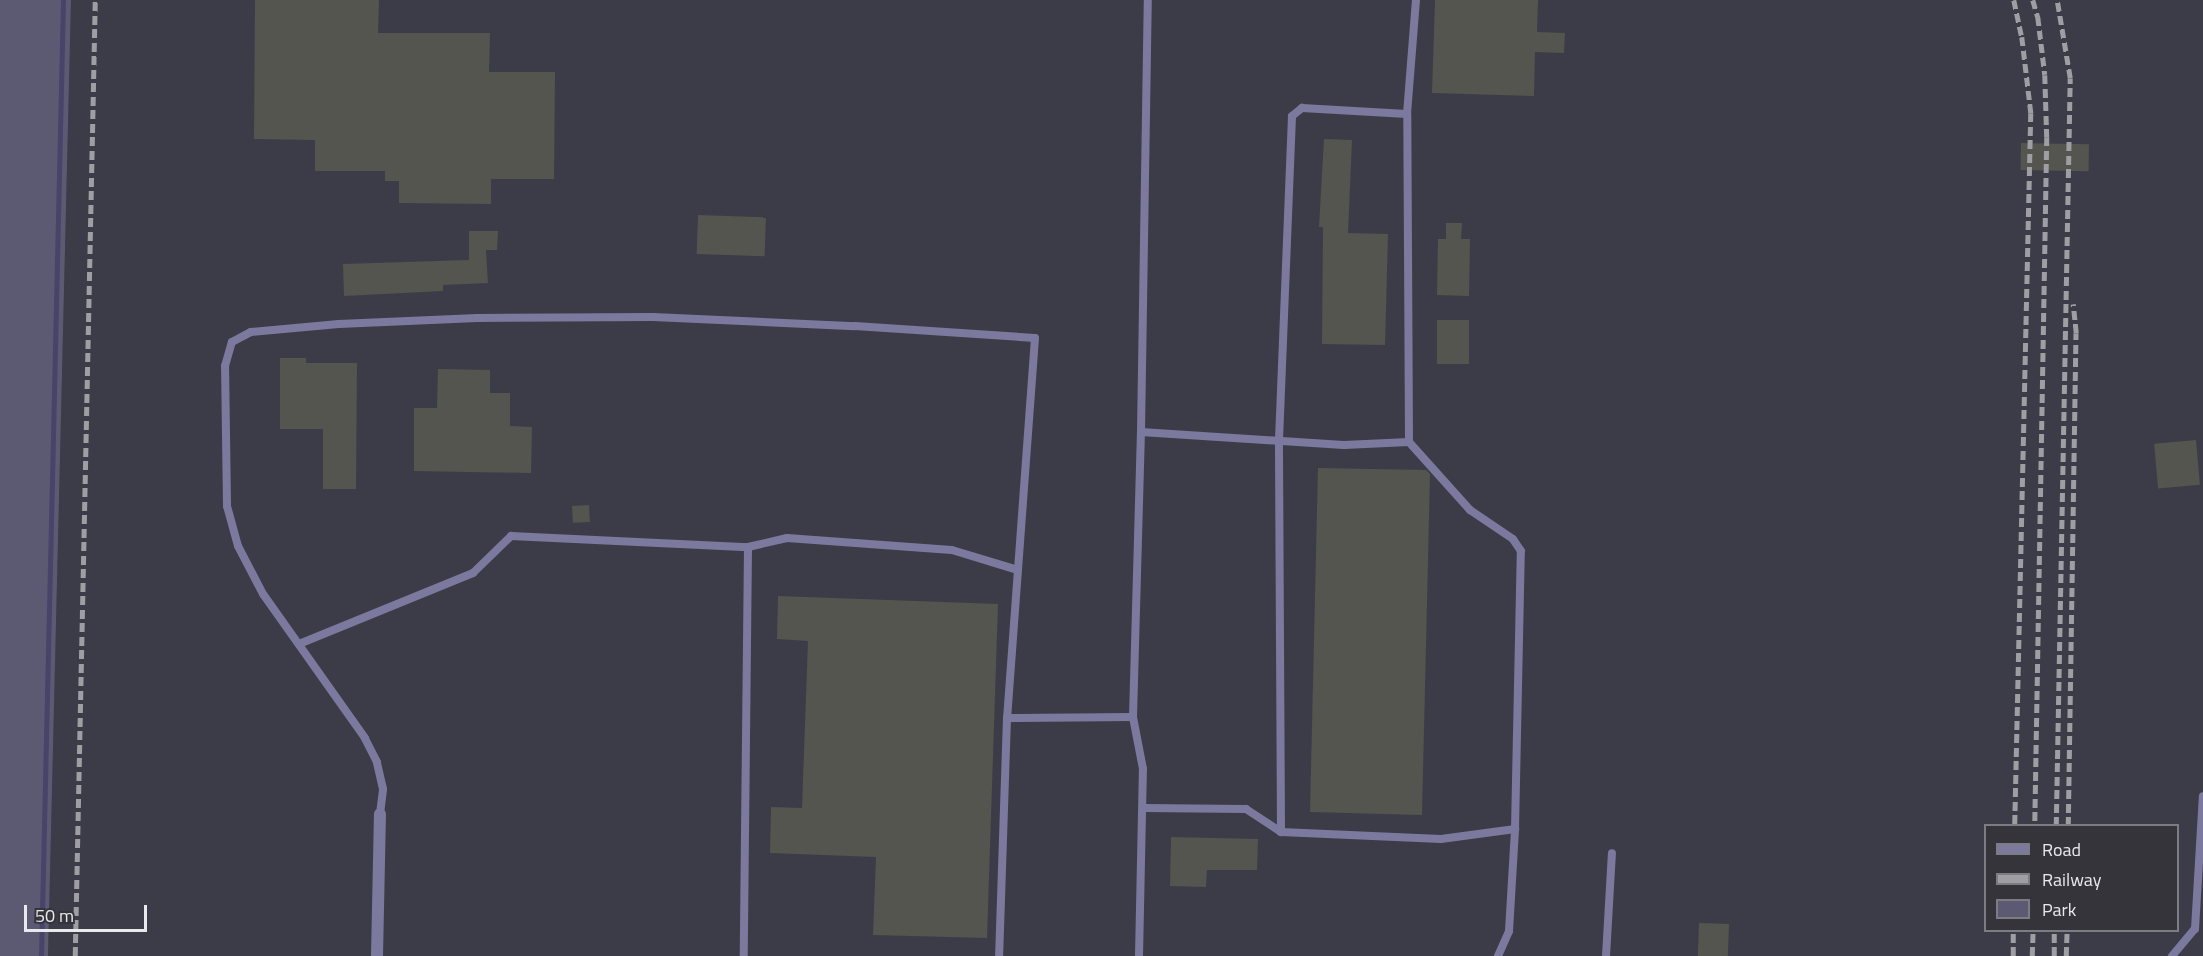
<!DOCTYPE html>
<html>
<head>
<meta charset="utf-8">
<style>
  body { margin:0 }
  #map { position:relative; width:2203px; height:956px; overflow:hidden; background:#34343a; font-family:"Titillium Web",sans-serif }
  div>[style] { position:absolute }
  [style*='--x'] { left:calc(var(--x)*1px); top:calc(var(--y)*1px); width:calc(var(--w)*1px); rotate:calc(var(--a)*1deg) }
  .built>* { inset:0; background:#3c3c48 }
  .green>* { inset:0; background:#5c5a73 }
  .stream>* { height:5px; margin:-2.5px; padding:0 2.5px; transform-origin:2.5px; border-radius:2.5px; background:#484369 }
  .building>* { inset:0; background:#53554e; transform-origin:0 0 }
  .lane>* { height:8px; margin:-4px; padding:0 4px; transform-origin:4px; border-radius:4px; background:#7c799e }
  .street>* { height:12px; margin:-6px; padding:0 6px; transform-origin:6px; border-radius:6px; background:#7c799e }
  .rail>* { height:4.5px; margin-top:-2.25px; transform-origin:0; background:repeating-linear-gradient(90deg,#9e9ea3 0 9px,transparent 0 13.5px) }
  span { translate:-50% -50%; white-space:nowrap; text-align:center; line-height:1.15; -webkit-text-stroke:4.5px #34343a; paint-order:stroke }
  .legend { position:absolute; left:1984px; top:824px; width:195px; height:108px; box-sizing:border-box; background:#34343a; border:2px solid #7c7c82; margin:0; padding:8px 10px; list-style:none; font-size:18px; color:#e9e9ed }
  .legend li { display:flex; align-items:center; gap:12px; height:30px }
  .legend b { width:30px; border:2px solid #7c7c82 }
  .scale { position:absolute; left:24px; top:905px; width:123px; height:27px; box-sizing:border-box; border:3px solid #e9e9ed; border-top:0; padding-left:8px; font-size:18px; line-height:21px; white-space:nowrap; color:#e9e9ed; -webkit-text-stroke:4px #34343a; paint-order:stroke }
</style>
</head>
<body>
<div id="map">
  <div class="built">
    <i style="clip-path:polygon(evenodd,71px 0,2203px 0,2203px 956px,48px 956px,71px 0,1986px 826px,2178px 826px,2178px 930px,1986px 930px,1986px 826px)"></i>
  </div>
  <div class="green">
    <i style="clip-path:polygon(0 0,71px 0,48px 956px,0 956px)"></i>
  </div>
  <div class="stream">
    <i style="--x:41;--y:956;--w:956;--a:-88.68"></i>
  </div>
  <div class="building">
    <i style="clip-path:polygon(255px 0,379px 0,378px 33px,490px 33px,489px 72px,555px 72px,554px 179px,491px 179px,491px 204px,399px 203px,399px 181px,385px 181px,385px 171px,315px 171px,315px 140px,254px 139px)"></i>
    <i style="clip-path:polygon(1435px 0,1538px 0,1537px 32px,1565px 33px,1564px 53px,1535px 52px,1534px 96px,1432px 93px)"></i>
    <i style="clip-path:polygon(1324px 139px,1352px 140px,1348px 233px,1388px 234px,1385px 345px,1322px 344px,1323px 227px,1319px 227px)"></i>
    <i style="left:2021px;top:143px;width:68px;height:27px;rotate:1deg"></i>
    <i style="left:698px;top:215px;width:68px;height:39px;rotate:2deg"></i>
    <i style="clip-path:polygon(1446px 223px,1462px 223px,1461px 239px,1470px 239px,1469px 296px,1437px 295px,1438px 239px,1446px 239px)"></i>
    <i style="clip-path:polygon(469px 231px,498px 231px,497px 250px,486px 250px,488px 283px,443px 285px,443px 291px,344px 296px,343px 264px,469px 260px)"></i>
    <i style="left:1437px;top:320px;width:32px;height:44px"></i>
    <i style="clip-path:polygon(280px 358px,306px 358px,306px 363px,357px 363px,356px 489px,323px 489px,323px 429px,280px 429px)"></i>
    <i style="clip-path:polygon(438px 369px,490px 370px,490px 393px,510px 393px,510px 426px,532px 427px,531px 473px,414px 471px,414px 408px,437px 408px)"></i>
    <i style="left:2196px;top:440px;width:45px;height:42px;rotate:85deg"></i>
    <i style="clip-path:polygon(1318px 468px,1426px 470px,1430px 474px,1422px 815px,1310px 812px)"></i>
    <i style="left:589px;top:505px;width:17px;height:17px;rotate:87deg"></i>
    <i style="clip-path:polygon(778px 596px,998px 604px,987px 938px,873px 935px,876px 857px,770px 853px,771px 807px,802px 808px,808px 641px,777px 639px)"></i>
    <i style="clip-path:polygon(1171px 837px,1258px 839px,1257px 870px,1207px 870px,1206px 887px,1170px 886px)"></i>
    <i style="left:1699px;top:923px;width:30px;height:33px;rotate:2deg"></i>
  </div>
  <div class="lane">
    <i style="--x:1141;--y:432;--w:203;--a:3.7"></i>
    <i style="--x:1344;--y:445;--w:65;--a:-2.6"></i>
    <i style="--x:748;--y:547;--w:40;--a:-13"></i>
    <i style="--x:787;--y:538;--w:165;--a:4.2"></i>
    <i style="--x:952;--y:550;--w:69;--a:16.9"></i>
    <i style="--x:299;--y:644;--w:188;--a:-22.2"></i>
    <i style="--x:473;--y:573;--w:53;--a:-44.2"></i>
    <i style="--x:511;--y:536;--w:237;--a:2.7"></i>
    <i style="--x:748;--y:547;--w:409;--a:90.6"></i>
    <i style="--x:1007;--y:718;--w:126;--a:-0.5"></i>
    <i style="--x:1144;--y:808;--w:102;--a:0.6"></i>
    <i style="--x:1246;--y:809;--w:42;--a:33.3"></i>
    <i style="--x:1281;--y:832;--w:160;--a:2.5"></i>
    <i style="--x:1441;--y:839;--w:75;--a:-7.7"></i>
    <i style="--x:1515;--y:829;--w:278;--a:-88.8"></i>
    <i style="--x:1521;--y:551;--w:14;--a:-124"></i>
    <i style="--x:1513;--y:539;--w:52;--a:-146"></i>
    <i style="--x:1470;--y:510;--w:91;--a:-131.9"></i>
    <i style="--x:1409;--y:442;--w:328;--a:-90.3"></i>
    <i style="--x:1407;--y:114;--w:114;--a:-85.5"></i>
    <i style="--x:380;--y:814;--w:25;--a:-83"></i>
    <i style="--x:383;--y:789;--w:28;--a:-103"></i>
    <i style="--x:377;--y:762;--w:27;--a:-117"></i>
    <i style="--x:365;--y:738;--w:176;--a:-125.3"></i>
    <i style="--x:263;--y:594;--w:54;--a:-117.5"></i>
    <i style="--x:238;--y:546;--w:41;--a:-105.4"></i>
    <i style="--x:227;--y:506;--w:140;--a:-90.8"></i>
    <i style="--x:225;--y:366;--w:25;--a:-74"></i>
    <i style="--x:232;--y:342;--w:21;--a:-28"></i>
    <i style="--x:251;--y:332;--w:88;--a:-5.2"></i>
    <i style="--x:339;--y:324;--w:138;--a:-2.5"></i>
    <i style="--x:477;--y:318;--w:176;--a:-0.3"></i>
    <i style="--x:653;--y:317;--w:202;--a:2.6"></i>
    <i style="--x:855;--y:326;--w:180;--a:3.8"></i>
    <i style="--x:1035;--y:338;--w:381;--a:94.2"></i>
    <i style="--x:1007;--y:718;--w:238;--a:91.9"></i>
    <i style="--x:1281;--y:832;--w:392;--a:-90.3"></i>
    <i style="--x:1279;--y:440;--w:324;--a:-87.7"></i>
    <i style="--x:1292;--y:116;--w:13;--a:-39"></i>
    <i style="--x:1302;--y:108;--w:105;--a:3.3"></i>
    <i style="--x:1139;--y:956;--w:187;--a:-88.8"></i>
    <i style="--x:1143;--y:769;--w:53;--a:-100.9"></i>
    <i style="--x:1133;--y:717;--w:285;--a:-88.4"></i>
    <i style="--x:1141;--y:432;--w:432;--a:-89.1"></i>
    <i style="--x:1498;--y:956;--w:27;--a:-66"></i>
    <i style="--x:1509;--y:931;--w:102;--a:-86.6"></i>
    <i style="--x:1606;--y:956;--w:103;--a:-86.7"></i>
    <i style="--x:2172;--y:956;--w:35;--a:-50"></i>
    <i style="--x:2195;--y:929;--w:133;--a:-86.6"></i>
  </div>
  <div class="street">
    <i style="--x:377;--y:956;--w:142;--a:-88.8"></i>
  </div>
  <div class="rail">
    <i style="--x:2014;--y:0;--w:38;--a:78"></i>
    <i style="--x:2022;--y:37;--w:77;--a:83.2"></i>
    <i style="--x:2031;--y:113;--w:713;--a:91.29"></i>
    <i style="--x:2033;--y:0;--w:18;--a:74"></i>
    <i style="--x:2038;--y:17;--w:58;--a:83.1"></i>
    <i style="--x:2045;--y:75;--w:62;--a:88.2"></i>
    <i style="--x:2047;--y:137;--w:689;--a:91"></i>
    <i style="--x:2056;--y:826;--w:748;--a:-88.93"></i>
    <i style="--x:2070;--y:78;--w:79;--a:-99.5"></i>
    <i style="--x:2068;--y:826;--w:493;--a:-89.1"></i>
    <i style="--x:2076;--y:333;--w:29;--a:-96"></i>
    <i style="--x:75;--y:956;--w:956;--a:-88.8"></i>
    <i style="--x:2013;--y:956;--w:26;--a:-90"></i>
    <i style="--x:2032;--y:956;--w:26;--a:-88"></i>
    <i style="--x:2054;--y:956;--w:26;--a:-90"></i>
    <i style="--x:2066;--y:956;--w:26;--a:-88"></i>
  </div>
  <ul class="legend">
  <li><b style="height:8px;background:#7c799e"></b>Road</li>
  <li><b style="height:8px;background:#9e9ea3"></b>Railway</li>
  <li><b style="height:16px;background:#5c5a73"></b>Park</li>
  </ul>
  <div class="scale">50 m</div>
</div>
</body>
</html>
